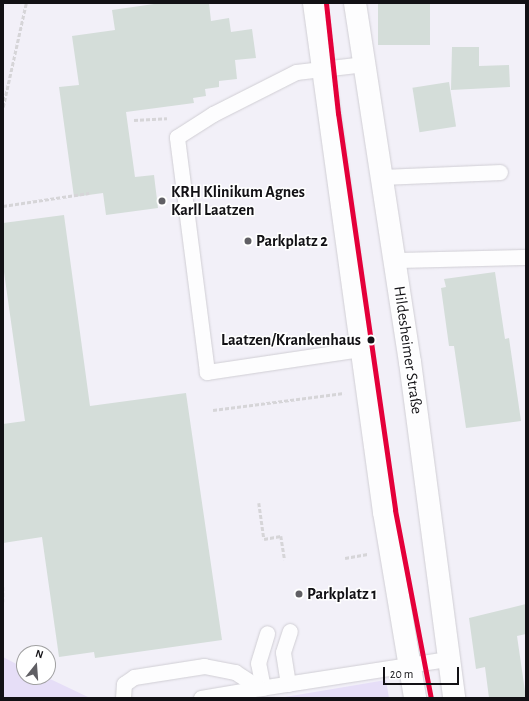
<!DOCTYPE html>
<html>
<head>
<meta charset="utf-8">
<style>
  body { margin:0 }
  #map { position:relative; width:529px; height:701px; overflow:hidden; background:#f2f0f8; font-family:"Alegreya Sans",sans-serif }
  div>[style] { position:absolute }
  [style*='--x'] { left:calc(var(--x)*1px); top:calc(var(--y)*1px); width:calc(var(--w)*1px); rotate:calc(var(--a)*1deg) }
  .green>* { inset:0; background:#e6def7 }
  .building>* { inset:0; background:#d4ddd9; transform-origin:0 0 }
  .path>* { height:2.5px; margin-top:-1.25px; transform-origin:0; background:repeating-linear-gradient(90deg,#d6d5d8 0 4px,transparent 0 6px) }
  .roads { filter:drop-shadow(0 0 1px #d0ced4) drop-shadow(0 0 1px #d0ced4) }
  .service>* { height:15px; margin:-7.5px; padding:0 7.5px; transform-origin:7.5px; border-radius:7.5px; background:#fdfdfe }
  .tertiary>* { height:22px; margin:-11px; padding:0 11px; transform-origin:11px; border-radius:11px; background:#fdfdfe }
  .tram-1>* { height:5px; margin:-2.5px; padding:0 2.5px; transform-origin:2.5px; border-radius:2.5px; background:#e4003a }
  .dots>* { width:11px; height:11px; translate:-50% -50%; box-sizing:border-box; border:2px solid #fff; border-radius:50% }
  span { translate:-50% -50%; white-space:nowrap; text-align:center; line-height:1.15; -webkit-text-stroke:3px #fff; paint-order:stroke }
  .poi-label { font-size:16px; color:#121115; font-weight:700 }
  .left { translate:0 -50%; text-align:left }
  .stop-label { font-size:16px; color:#121115; font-weight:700 }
  .right { translate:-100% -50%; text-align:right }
  .street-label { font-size:16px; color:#121115 }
  .frame { position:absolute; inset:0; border:4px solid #121115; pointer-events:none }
  .north { position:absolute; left:16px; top:645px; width:40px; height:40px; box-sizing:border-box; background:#fff; border:1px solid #a0a0a1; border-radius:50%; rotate:17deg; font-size:11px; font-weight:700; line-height:16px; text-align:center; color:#121115 }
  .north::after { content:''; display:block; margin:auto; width:14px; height:18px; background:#605f64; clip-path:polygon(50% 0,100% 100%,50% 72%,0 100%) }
  .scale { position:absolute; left:383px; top:667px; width:76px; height:18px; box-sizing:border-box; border:2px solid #121115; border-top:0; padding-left:5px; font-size:12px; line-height:14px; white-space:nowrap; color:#121115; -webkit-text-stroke:3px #fff; paint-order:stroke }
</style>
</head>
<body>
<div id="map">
  <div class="green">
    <i style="clip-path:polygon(3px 657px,24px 668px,24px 677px,46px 677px,90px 698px,3px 698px)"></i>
    <i style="clip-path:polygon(386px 680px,389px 698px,279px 698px)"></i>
  </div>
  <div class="building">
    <i style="clip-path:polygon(161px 3px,209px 3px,211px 21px,229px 18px,231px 32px,252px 29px,256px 58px,235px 60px,237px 79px,219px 81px,219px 87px,205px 89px,206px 96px,193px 98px,194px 103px,126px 112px,135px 177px,154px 175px,158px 208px,106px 215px,103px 193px,74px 197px,59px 87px,79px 85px,72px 36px,115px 30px,112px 10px)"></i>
    <i style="left:378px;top:3px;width:52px;height:42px"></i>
    <i style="clip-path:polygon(452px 47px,479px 47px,479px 66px,509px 65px,510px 87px,451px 90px)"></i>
    <i style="left:449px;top:82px;width:45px;height:37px;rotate:81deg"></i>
    <i style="clip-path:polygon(64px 215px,90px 406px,186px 393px,222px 640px,95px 658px,94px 652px,59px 657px,42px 537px,3px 543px,3px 424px,25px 421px,3px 265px,3px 223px)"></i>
    <i style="clip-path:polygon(495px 272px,505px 339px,509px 338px,521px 421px,466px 428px,454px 346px,449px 346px,441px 288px,446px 287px,444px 279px)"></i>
    <i style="clip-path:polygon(526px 604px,526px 634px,517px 636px,526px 698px,489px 698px,485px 667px,476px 669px,469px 618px)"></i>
  </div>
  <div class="path">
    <i style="--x:3;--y:3;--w:5;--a:0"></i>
    <i style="--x:3;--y:107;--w:107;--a:-77.5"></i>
    <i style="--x:134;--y:120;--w:33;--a:-3"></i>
    <i style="--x:3;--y:206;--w:87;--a:-8.6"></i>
    <i style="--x:213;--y:410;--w:132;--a:-7.4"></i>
    <i style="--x:259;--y:503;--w:36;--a:82"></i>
    <i style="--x:264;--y:539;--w:17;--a:-10"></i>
    <i style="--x:281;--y:536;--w:24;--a:81"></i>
    <i style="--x:345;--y:558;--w:23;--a:-10"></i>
    <i style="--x:3;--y:587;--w:15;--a:90"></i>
  </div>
  <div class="roads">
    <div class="service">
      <i style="--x:383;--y:177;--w:117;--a:-2.4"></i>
      <i style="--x:395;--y:260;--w:131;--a:-1.3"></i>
      <i style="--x:361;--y:349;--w:156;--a:171.5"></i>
      <i style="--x:207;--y:372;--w:237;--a:-97.3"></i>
      <i style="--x:177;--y:137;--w:43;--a:-32.6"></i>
      <i style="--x:213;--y:114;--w:93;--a:-26.8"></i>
      <i style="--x:296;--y:72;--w:69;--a:-6.6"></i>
      <i style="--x:288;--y:684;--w:32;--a:-99"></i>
      <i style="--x:283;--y:652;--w:22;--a:-72"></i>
      <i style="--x:260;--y:688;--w:190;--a:-8.8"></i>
      <i style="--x:263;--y:688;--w:25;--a:-101"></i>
      <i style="--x:258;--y:663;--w:31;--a:-73"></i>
      <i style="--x:123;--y:698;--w:14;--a:-86"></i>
      <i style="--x:124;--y:684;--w:12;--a:-35"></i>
      <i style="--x:134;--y:677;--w:71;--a:-8.9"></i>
      <i style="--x:204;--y:666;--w:32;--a:11"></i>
      <i style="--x:235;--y:672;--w:30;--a:33"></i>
      <i style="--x:260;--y:688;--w:60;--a:170.4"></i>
    </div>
    <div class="tertiary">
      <i style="--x:314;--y:3;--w:514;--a:82.17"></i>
      <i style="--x:384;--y:512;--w:189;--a:80.5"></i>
      <i style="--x:355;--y:3;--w:363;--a:81.3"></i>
      <i style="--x:410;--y:362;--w:339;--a:82.5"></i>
    </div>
  </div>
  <div class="tram-1">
    <i style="--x:326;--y:3;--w:111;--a:83.8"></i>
    <i style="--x:338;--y:113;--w:401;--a:81.8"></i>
    <i style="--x:395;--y:510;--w:191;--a:79.2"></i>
  </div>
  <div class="dots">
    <i style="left:162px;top:201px;background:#605f64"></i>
    <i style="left:248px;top:241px;background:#605f64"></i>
    <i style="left:371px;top:340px;background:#121115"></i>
    <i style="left:299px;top:594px;background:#605f64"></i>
  </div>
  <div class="poi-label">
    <span class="left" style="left:171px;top:201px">KRH Klinikum Agnes<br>Karll Laatzen</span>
    <span class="left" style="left:256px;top:241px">Parkplatz 2</span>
    <span class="left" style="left:307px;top:594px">Parkplatz 1</span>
  </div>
  <div class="stop-label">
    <span class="right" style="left:361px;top:340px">Laatzen/Krankenhaus</span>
  </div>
  <div class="street-label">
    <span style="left:408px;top:350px;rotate:82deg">Hildesheimer Straße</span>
  </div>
  <div class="frame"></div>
  <div class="north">N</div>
  <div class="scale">20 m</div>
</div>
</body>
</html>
